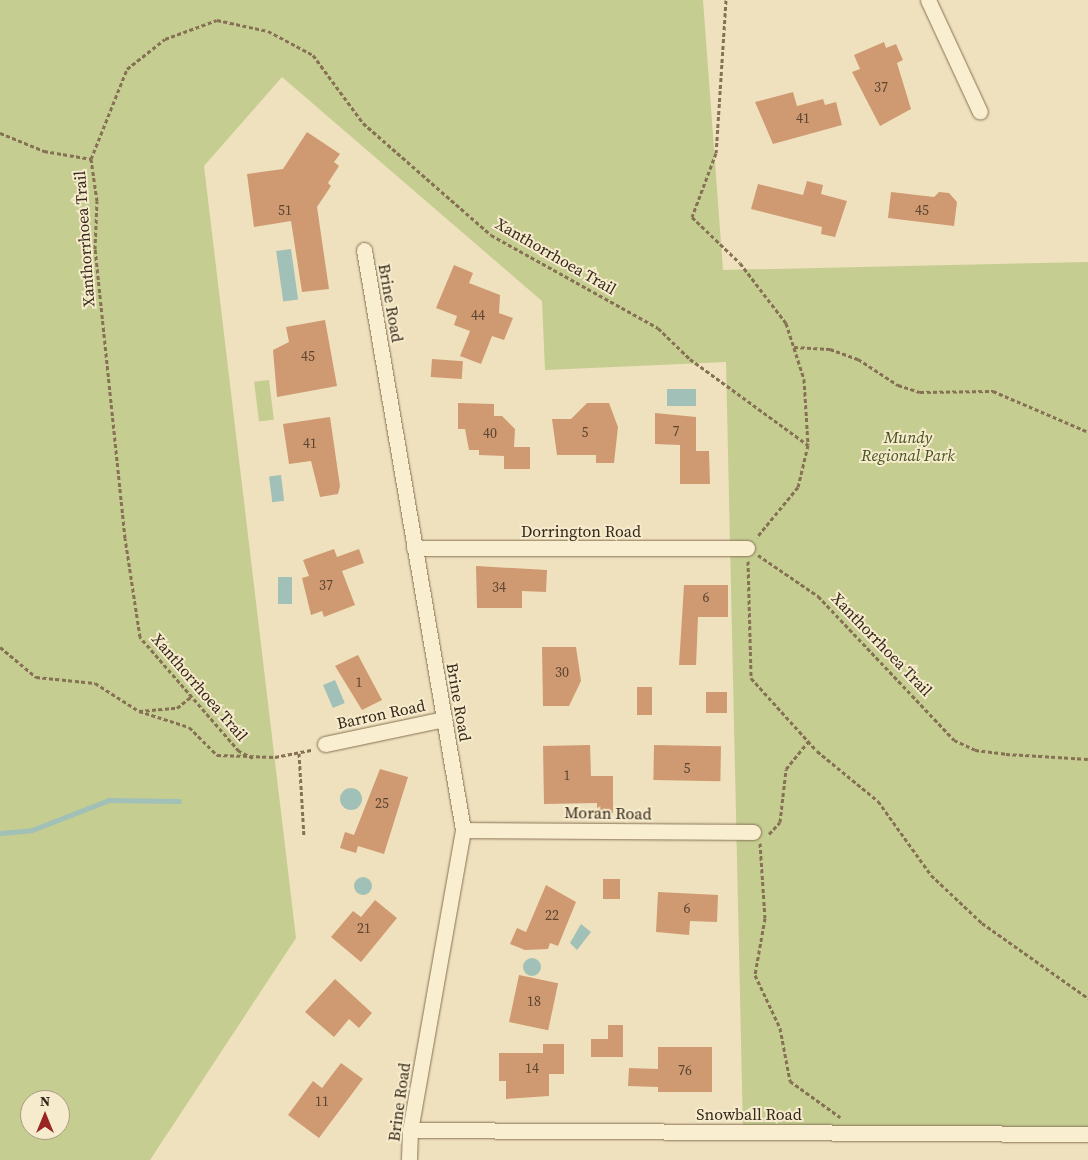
<!DOCTYPE html>
<html>
<head>
<meta charset="utf-8">
<style>
  body { margin:0 }
  #map { position:relative; width:1088px; height:1160px; overflow:hidden; background:#efe1bd; font-family:"Source Serif 4",serif }
  div>[style] { position:absolute }
  [style*='--x'] { left:calc(var(--x)*1px); top:calc(var(--y)*1px); width:calc(var(--w)*1px); rotate:calc(var(--a)*1deg) }
  .green>* { inset:0; background:#c5cd91; transform-origin:0 0 }
  .water>* { inset:0; background:#a1c0b7; transform-origin:0 0 }
  .round { border-radius:50% }
  .stream>* { height:5px; margin:-2.5px; padding:0 2.5px; transform-origin:2.5px; border-radius:2.5px; background:#a1c0b7 }
  .building>* { inset:0; background:#cf9a71; transform-origin:0 0 }
  .path>* { height:3px; margin-top:-1.5px; transform-origin:0; background:repeating-linear-gradient(90deg,#877155 0 4px,transparent 0 6.5px) }
  .roads { filter:drop-shadow(0 0 1px #877155) drop-shadow(0 0 1px #877155) }
  .minor>* { height:15px; margin:-7.5px; padding:0 7.5px; transform-origin:7.5px; border-radius:7.5px; background:#faeed0 }
  span { translate:-50% -50%; white-space:nowrap; text-align:center; line-height:1.15; -webkit-text-stroke:4px #f6ebcc; paint-order:stroke }
  .number-label { font-size:14px; color:#5c4430 }
  .number-label span { -webkit-text-stroke-width:0 }
  .street-label { font-size:16px; color:#36281b }
  .park-label { font-size:16px; color:#455321; font-style:italic }
  .north { position:absolute; left:20px; top:1090px; width:50px; height:50px; box-sizing:border-box; background:#f6ebcc; border:1px solid #a99d85; border-radius:50%; rotate:0deg; font-size:14px; font-weight:700; line-height:20px; text-align:center; color:#36281b }
  .north::after { content:''; display:block; margin:auto; width:18px; height:22px; background:#982524; clip-path:polygon(50% 0,100% 100%,50% 72%,0 100%) }
</style>
</head>
<body>
<div id="map">
  <div class="green">
    <i style="clip-path:polygon(evenodd,0 0,703px 0,723px 270px,1088px 262px,1088px 1134px,743px 1131px,726px 362px,545px 370px,542px 301px,282px 77px,204px 166px,296px 938px,150px 1160px,0 1160px,0 0,30px 1100px,60px 1100px,60px 1130px,30px 1130px,30px 1100px)"></i>
    <i style="left:269px;top:380px;width:40px;height:15px;rotate:83deg"></i>
  </div>
  <div class="water">
    <i style="left:291px;top:249px;width:51px;height:15px;rotate:82deg"></i>
    <i style="left:696px;top:389px;width:17px;height:29px;rotate:90deg"></i>
    <i style="left:281px;top:475px;width:26px;height:12px;rotate:83deg"></i>
    <i style="left:278px;top:577px;width:14px;height:27px"></i>
    <i style="left:335px;top:680px;width:25px;height:13px;rotate:67deg"></i>
    <i class="round" style="left:340px;top:788px;width:22px;height:22px"></i>
    <i class="round" style="left:354px;top:877px;width:18px;height:18px"></i>
    <i style="clip-path:polygon(581px 924px,591px 932px,577px 950px,570px 943px)"></i>
    <i class="round" style="left:523px;top:958px;width:18px;height:18px"></i>
  </div>
  <div class="stream">
    <i style="--x:0;--y:833;--w:32;--a:-5"></i>
    <i style="--x:32;--y:830;--w:83;--a:-21.3"></i>
    <i style="--x:109;--y:800;--w:70;--a:0.8"></i>
  </div>
  <div class="building">
    <i style="clip-path:polygon(884px 42px,886px 48px,896px 44px,903px 60px,897px 63px,911px 109px,880px 126px,852px 72px,860px 69px,854px 55px)"></i>
    <i style="clip-path:polygon(793px 92px,797px 106px,823px 99px,825px 105px,836px 102px,842px 125px,773px 144px,755px 102px)"></i>
    <i style="clip-path:polygon(307px 132px,340px 154px,334px 162px,339px 166px,328px 183px,331px 186px,317px 207px,329px 289px,302px 292px,291px 221px,254px 227px,247px 174px,283px 169px)"></i>
    <i style="clip-path:polygon(807px 181px,823px 185px,821px 194px,847px 201px,835px 237px,821px 234px,822px 227px,751px 209px,758px 184px,803px 195px)"></i>
    <i style="clip-path:polygon(891px 192px,934px 197px,939px 192px,949px 193px,957px 202px,954px 226px,888px 218px)"></i>
    <i style="clip-path:polygon(454px 265px,473px 273px,469px 283px,500px 295px,499px 313px,513px 318px,504px 340px,492px 336px,481px 364px,460px 356px,470px 331px,454px 325px,457px 316px,436px 308px)"></i>
    <i style="clip-path:polygon(325px 320px,337px 386px,277px 397px,273px 350px,289px 342px,286px 327px)"></i>
    <i style="left:432px;top:359px;width:31px;height:18px;rotate:4deg"></i>
    <i style="clip-path:polygon(458px 403px,494px 404px,494px 416px,502px 416px,515px 429px,514px 447px,530px 447px,530px 469px,504px 469px,504px 456px,479px 455px,479px 450px,469px 450px,465px 429px,458px 429px)"></i>
    <i style="clip-path:polygon(587px 403px,609px 403px,618px 427px,614px 463px,596px 463px,596px 455px,557px 455px,552px 419px,571px 419px)"></i>
    <i style="clip-path:polygon(655px 413px,696px 417px,696px 451px,709px 451px,710px 484px,680px 484px,680px 445px,655px 444px)"></i>
    <i style="clip-path:polygon(330px 417px,340px 486px,338px 494px,320px 497px,311px 461px,289px 464px,283px 424px)"></i>
    <i style="clip-path:polygon(334px 549px,337px 557px,359px 549px,364px 563px,342px 571px,355px 605px,324px 617px,322px 611px,311px 615px,302px 578px,309px 576px,303px 560px)"></i>
    <i style="clip-path:polygon(476px 566px,547px 570px,546px 592px,522px 591px,522px 608px,477px 608px)"></i>
    <i style="clip-path:polygon(684px 585px,728px 585px,728px 617px,698px 617px,696px 665px,679px 665px)"></i>
    <i style="clip-path:polygon(542px 647px,576px 647px,581px 681px,569px 706px,543px 706px)"></i>
    <i style="clip-path:polygon(358px 655px,382px 700px,362px 710px,335px 666px)"></i>
    <i style="left:637px;top:687px;width:15px;height:28px"></i>
    <i style="left:706px;top:692px;width:21px;height:21px"></i>
    <i style="clip-path:polygon(590px 745px,591px 776px,613px 776px,613px 813px,597px 813px,597px 803px,544px 804px,543px 746px)"></i>
    <i style="left:654px;top:745px;width:67px;height:35px;rotate:1deg"></i>
    <i style="clip-path:polygon(380px 769px,408px 777px,384px 854px,358px 846px,356px 853px,340px 848px,345px 832px,354px 835px)"></i>
    <i style="left:603px;top:879px;width:17px;height:20px"></i>
    <i style="clip-path:polygon(546px 885px,576px 902px,558px 946px,550px 943px,548px 949px,525px 950px,510px 944px,517px 928px,526px 932px)"></i>
    <i style="clip-path:polygon(658px 892px,718px 895px,717px 922px,690px 921px,689px 935px,656px 932px)"></i>
    <i style="clip-path:polygon(375px 900px,397px 918px,361px 962px,331px 937px,353px 911px,361px 917px)"></i>
    <i style="left:519px;top:975px;width:40px;height:48px;rotate:12deg"></i>
    <i style="clip-path:polygon(335px 979px,372px 1013px,359px 1028px,349px 1019px,334px 1037px,305px 1012px)"></i>
    <i style="clip-path:polygon(608px 1025px,623px 1025px,623px 1057px,591px 1057px,591px 1039px,608px 1039px)"></i>
    <i style="clip-path:polygon(543px 1044px,564px 1044px,564px 1074px,549px 1074px,549px 1096px,506px 1099px,506px 1081px,499px 1081px,499px 1053px,543px 1053px)"></i>
    <i style="clip-path:polygon(658px 1047px,712px 1047px,712px 1092px,658px 1092px,658px 1087px,628px 1086px,629px 1068px,658px 1069px)"></i>
    <i style="clip-path:polygon(341px 1063px,363px 1079px,319px 1138px,288px 1115px,313px 1081px,322px 1088px)"></i>
  </div>
  <div class="path">
    <i style="--x:726;--y:0;--w:153;--a:93.7"></i>
    <i style="--x:716;--y:153;--w:68;--a:110.6"></i>
    <i style="--x:692;--y:217;--w:66;--a:43.8"></i>
    <i style="--x:740;--y:263;--w:76;--a:52.5"></i>
    <i style="--x:786;--y:323;--w:59;--a:72.2"></i>
    <i style="--x:804;--y:379;--w:66;--a:86.5"></i>
    <i style="--x:808;--y:445;--w:43;--a:103.4"></i>
    <i style="--x:798;--y:487;--w:65;--a:129.4"></i>
    <i style="--x:0;--y:133;--w:48;--a:22.2"></i>
    <i style="--x:44;--y:151;--w:48;--a:9.7"></i>
    <i style="--x:794;--y:347;--w:36;--a:3"></i>
    <i style="--x:830;--y:349;--w:30;--a:20"></i>
    <i style="--x:858;--y:359;--w:48;--a:33"></i>
    <i style="--x:898;--y:385;--w:23;--a:18"></i>
    <i style="--x:920;--y:392;--w:73;--a:-0.8"></i>
    <i style="--x:993;--y:391;--w:103;--a:23.3"></i>
    <i style="--x:758;--y:555;--w:73;--a:34.3"></i>
    <i style="--x:818;--y:596;--w:198;--a:46.6"></i>
    <i style="--x:954;--y:740;--w:23;--a:25"></i>
    <i style="--x:975;--y:750;--w:31;--a:7"></i>
    <i style="--x:1006;--y:754;--w:82;--a:3.5"></i>
    <i style="--x:748;--y:561;--w:117;--a:88.5"></i>
    <i style="--x:751;--y:678;--w:98;--a:47.9"></i>
    <i style="--x:817;--y:751;--w:79;--a:39.3"></i>
    <i style="--x:878;--y:801;--w:91;--a:54.4"></i>
    <i style="--x:931;--y:875;--w:70;--a:43.3"></i>
    <i style="--x:982;--y:923;--w:130;--a:35.3"></i>
    <i style="--x:0;--y:647;--w:47;--a:39.8"></i>
    <i style="--x:36;--y:677;--w:59;--a:5.8"></i>
    <i style="--x:95;--y:683;--w:52;--a:32.5"></i>
    <i style="--x:139;--y:711;--w:52;--a:17.7"></i>
    <i style="--x:189;--y:727;--w:40;--a:45"></i>
    <i style="--x:217;--y:755;--w:58;--a:2"></i>
    <i style="--x:275;--y:757;--w:38;--a:-11"></i>
    <i style="--x:139;--y:711;--w:38;--a:-5"></i>
    <i style="--x:177;--y:708;--w:19;--a:-39"></i>
    <i style="--x:299;--y:753;--w:83;--a:86.6"></i>
    <i style="--x:253;--y:758;--w:16;--a:-153"></i>
    <i style="--x:239;--y:751;--w:151;--a:-131"></i>
    <i style="--x:140;--y:637;--w:100;--a:-98.6"></i>
    <i style="--x:125;--y:538;--w:291;--a:-95.9"></i>
    <i style="--x:95;--y:249;--w:48;--a:-87.6"></i>
    <i style="--x:97;--y:201;--w:42;--a:-98.1"></i>
    <i style="--x:91;--y:159;--w:97;--a:-68.2"></i>
    <i style="--x:127;--y:69;--w:48;--a:-38.3"></i>
    <i style="--x:165;--y:39;--w:55;--a:-20.1"></i>
    <i style="--x:217;--y:20;--w:52;--a:12.2"></i>
    <i style="--x:268;--y:31;--w:51;--a:28.1"></i>
    <i style="--x:313;--y:55;--w:84;--a:53.7"></i>
    <i style="--x:363;--y:123;--w:170;--a:41.2"></i>
    <i style="--x:491;--y:235;--w:191;--a:29.1"></i>
    <i style="--x:658;--y:328;--w:45;--a:44.1"></i>
    <i style="--x:690;--y:359;--w:146;--a:36.1"></i>
    <i style="--x:769;--y:834;--w:16;--a:-47"></i>
    <i style="--x:780;--y:822;--w:53;--a:-83.5"></i>
    <i style="--x:786;--y:769;--w:35;--a:-51"></i>
    <i style="--x:760;--y:843;--w:75;--a:86.2"></i>
    <i style="--x:765;--y:918;--w:58;--a:100"></i>
    <i style="--x:755;--y:975;--w:59;--a:64.7"></i>
    <i style="--x:780;--y:1028;--w:54;--a:79.3"></i>
    <i style="--x:790;--y:1081;--w:62;--a:35.8"></i>
  </div>
  <div class="roads">
    <div class="minor">
      <i style="--x:928;--y:0;--w:123;--a:65.1"></i>
      <i style="--x:364;--y:250;--w:588;--a:80.31"></i>
      <i style="--x:463;--y:830;--w:305;--a:100"></i>
      <i style="--x:410;--y:1130;--w:30;--a:92"></i>
      <i style="--x:414;--y:548;--w:333;--a:0"></i>
      <i style="--x:325;--y:744;--w:122;--a:-11.9"></i>
      <i style="--x:463;--y:830;--w:290;--a:0.4"></i>
      <i style="--x:410;--y:1130;--w:678;--a:0.34"></i>
    </div>
  </div>
  <div class="number-label">
    <span style="left:881px;top:87px">37</span>
    <span style="left:803px;top:118px">41</span>
    <span style="left:285px;top:210px">51</span>
    <span style="left:922px;top:210px">45</span>
    <span style="left:478px;top:315px">44</span>
    <span style="left:308px;top:356px">45</span>
    <span style="left:676px;top:431px">7</span>
    <span style="left:585px;top:432px">5</span>
    <span style="left:490px;top:433px">40</span>
    <span style="left:310px;top:443px">41</span>
    <span style="left:326px;top:585px">37</span>
    <span style="left:499px;top:587px">34</span>
    <span style="left:706px;top:597px">6</span>
    <span style="left:562px;top:672px">30</span>
    <span style="left:359px;top:682px">1</span>
    <span style="left:687px;top:768px">5</span>
    <span style="left:567px;top:775px">1</span>
    <span style="left:382px;top:803px">25</span>
    <span style="left:687px;top:908px">6</span>
    <span style="left:552px;top:915px">22</span>
    <span style="left:364px;top:928px">21</span>
    <span style="left:534px;top:1001px">18</span>
    <span style="left:532px;top:1068px">14</span>
    <span style="left:685px;top:1070px">76</span>
    <span style="left:322px;top:1101px">11</span>
  </div>
  <div class="street-label">
    <span style="left:84px;top:239px;rotate:-94deg">Xanthorrhoea Trail</span>
    <span style="left:556px;top:256px;rotate:30deg">Xanthorrhoea Trail</span>
    <span style="left:391px;top:303px;rotate:80deg">Brine Road</span>
    <span style="left:581px;top:531px">Dorrington Road</span>
    <span style="left:882px;top:644px;rotate:46deg">Xanthorrhoea Trail</span>
    <span style="left:200px;top:687px;rotate:49deg">Xanthorrhoea Trail</span>
    <span style="left:459px;top:702px;rotate:80deg">Brine Road</span>
    <span style="left:381px;top:714px;rotate:-12deg">Barron Road</span>
    <span style="left:608px;top:813px;rotate:1deg">Moran Road</span>
    <span style="left:399px;top:1102px;rotate:-82deg">Brine Road</span>
    <span style="left:749px;top:1114px">Snowball Road</span>
  </div>
  <div class="park-label">
    <span style="left:908px;top:446px">Mundy<br>Regional Park</span>
  </div>
  <div class="north">N</div>
</div>
</body>
</html>
